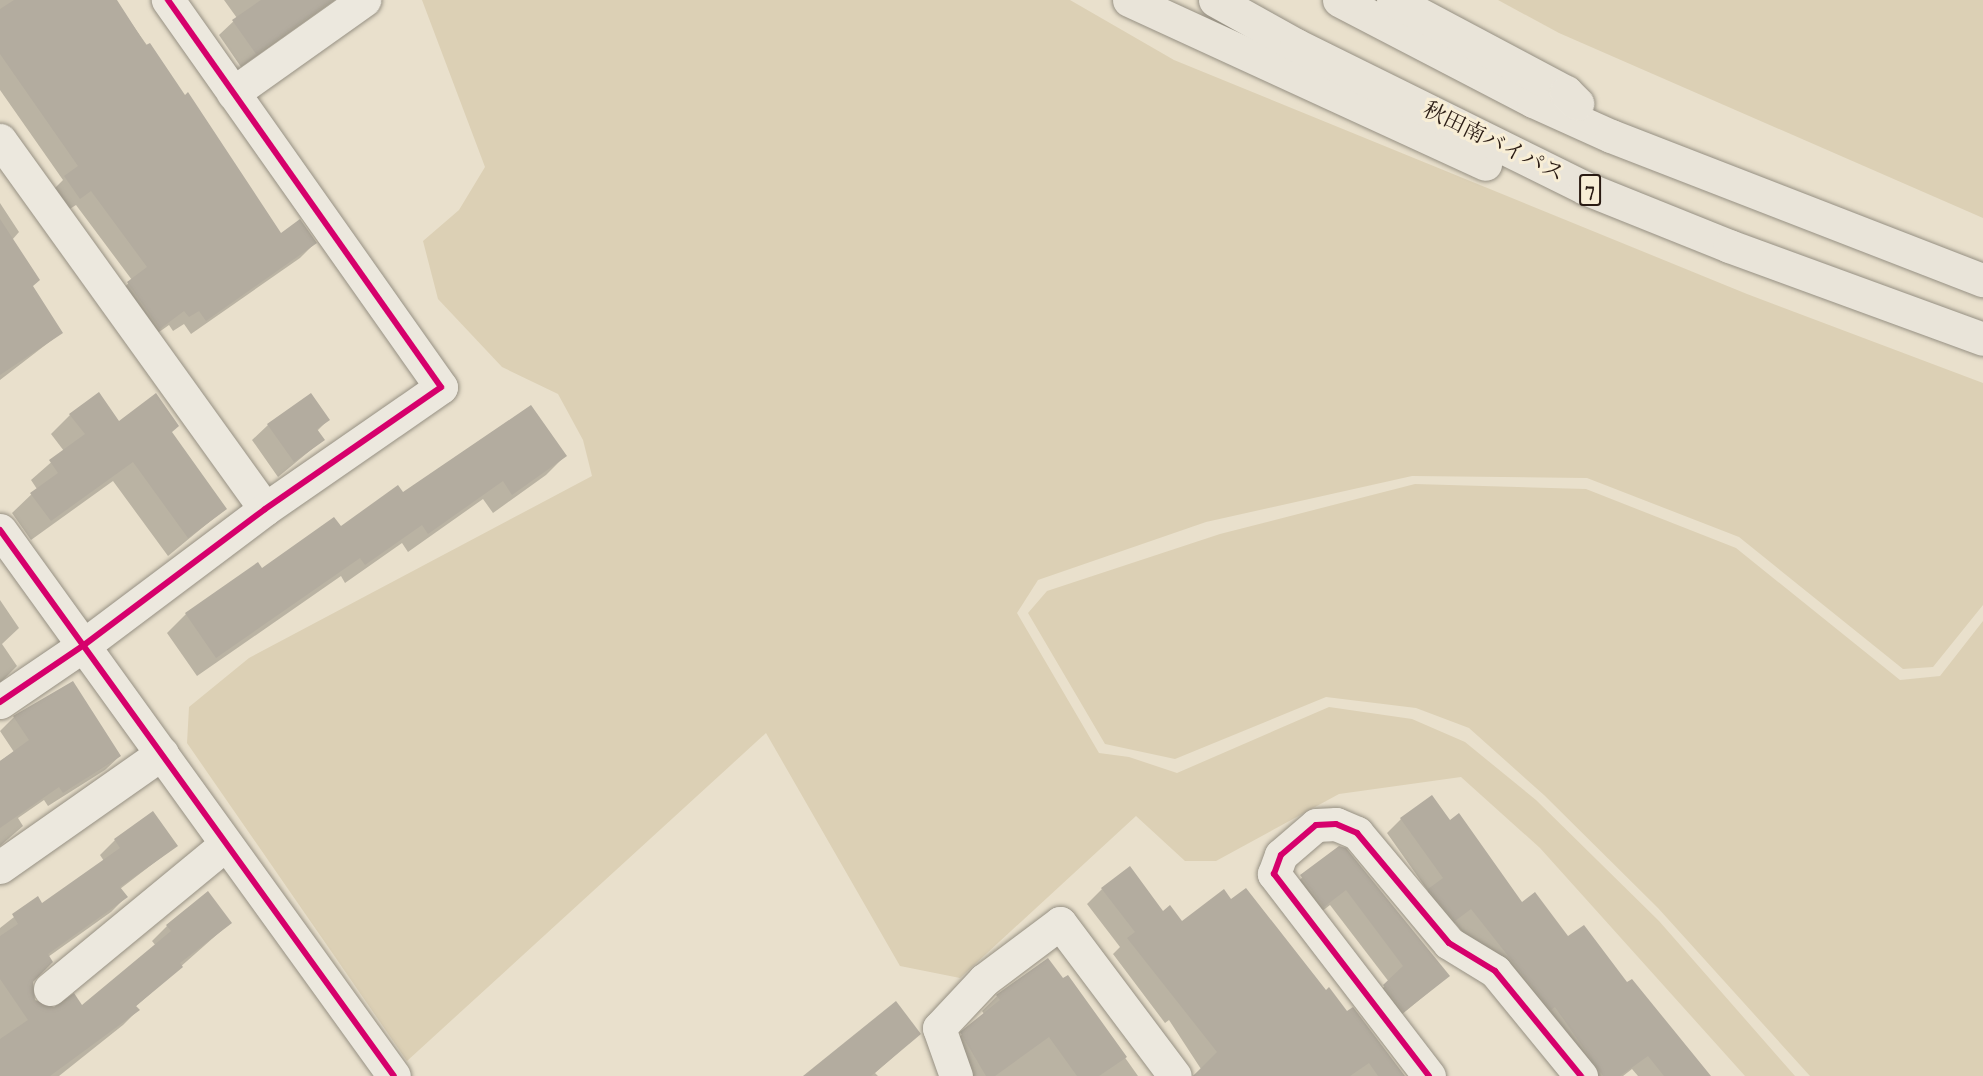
<!DOCTYPE html>
<html>
<head>
<meta charset="utf-8">
<style>
  body { margin:0 }
  #map { position:relative; width:1983px; height:1076px; overflow:hidden; background:#e9e0cc; font-family:"IM FELL English","Noto Serif JP",serif }
  div>[style] { position:absolute }
  [style*='--x'] { left:calc(var(--x)*1px); top:calc(var(--y)*1px); width:calc(var(--w)*1px); rotate:calc(var(--a)*1deg) }
  .green>* { inset:0; background:#dcd0b5 }
  .shadow>* { inset:0; background:#0003 }
  .building>* { inset:0; background:#b3ac9f }
  .roads { filter:drop-shadow(0 0 2px #969083) drop-shadow(0 0 2px #969083) }
  .minor>* { height:33px; margin:-16.5px; padding:0 16.5px; transform-origin:16.5px; border-radius:16.5px; background:#ece8de }
  .highway>* { height:33px; margin:-16.5px; padding:0 16.5px; transform-origin:16.5px; border-radius:16.5px; background:#e9e4d9 }
  .cycleway>* { height:6px; margin:-3px; padding:0 3px; transform-origin:3px; border-radius:3px; background:#d6006c }
  span { translate:-50% -50%; white-space:nowrap; text-align:center; line-height:1.15; -webkit-text-stroke:6px #f8eed6; paint-order:stroke }
  .shield-label span { padding:2px 4px; background:#f8eed6; border:2px solid; border-radius:4px; -webkit-text-stroke-width:0 }
  .shield-label { font-size:21px; color:#2a1b13; font-weight:700 }
  .street-label { font-size:22px; color:#2a1b13 }
</style>
</head>
<body>
<div id="map">
  <div class="green">
    <i style="clip-path:polygon(422px 0,1070px 0,1174px 60px,1747px 294px,1983px 383px,1983px 605px,1933px 667px,1903px 669px,1739px 537px,1587px 478px,1412px 476px,1206px 522px,1038px 580px,1017px 613px,1099px 753px,1129px 757px,1177px 773px,1329px 707px,1412px 719px,1465px 742px,1536px 800px,1659px 921px,1795px 1076px,1745px 1076px,1540px 848px,1461px 777px,1339px 794px,1216px 861px,1185px 861px,1136px 816px,960px 978px,900px 966px,766px 733px,407px 1061px,187px 743px,189px 707px,249px 658px,592px 476px,583px 440px,558px 394px,502px 367px,438px 299px,423px 241px,459px 210px,485px 167px)"></i>
    <i style="clip-path:polygon(1498px 0,1983px 0,1983px 218px,1559px 33px)"></i>
    <i style="clip-path:polygon(1415px 484px,1586px 489px,1736px 548px,1900px 680px,1940px 676px,1983px 621px,1983px 1076px,1810px 1076px,1658px 908px,1544px 795px,1469px 728px,1416px 708px,1326px 697px,1175px 759px,1105px 744px,1028px 613px,1047px 591px,1220px 534px)"></i>
  </div>
  <div class="shadow">
    <i style="clip-path:polygon(0 0,115px 0,281px 235px,315px 243px,300px 258px,191px 334px,184px 324px,173px 331px,169px 325px,145px 342px,113px 298px,132px 280px,76px 205px,65px 212px,51px 192px,63px 180px,0 90px)"></i>
    <i style="clip-path:polygon(224px 0,335px 0,241px 67px,219px 35px,237px 18px)"></i>
    <i style="clip-path:polygon(0 203px,19px 232px,12px 240px,32px 287px,61px 333px,0 380px)"></i>
    <i style="clip-path:polygon(70px 415px,119px 423px,225px 509px,168px 556px,113px 481px,31px 540px,12px 513px,37px 489px,31px 480px,64px 451px,51px 434px)"></i>
    <i style="clip-path:polygon(328px 420px,317px 431px,323px 440px,278px 477px,252px 440px,268px 425px)"></i>
    <i style="clip-path:polygon(565px 456px,546px 475px,493px 513px,483px 499px,408px 552px,402px 543px,345px 583px,341px 576px,197px 676px,167px 633px,186px 614px,402px 494px)"></i>
    <i style="clip-path:polygon(0 600px,19px 628px,2px 644px,17px 666px,0 683px)"></i>
    <i style="clip-path:polygon(14px 717px,120px 756px,105px 770px,48px 806px,44px 800px,18px 818px,23px 826px,0 846px,0 761px,14px 752px,0 731px)"></i>
    <i style="clip-path:polygon(1401px 819px,1450px 822px,1522px 904px,1627px 985px,1709px 1076px,1638px 1076px,1632px 1069px,1623px 1076px,1581px 1076px,1455px 923px,1440px 934px,1415px 904px,1428px 891px,1387px 833px)"></i>
    <i style="clip-path:polygon(115px 840px,176px 846px,120px 889px,126px 897px,111px 912px,48px 957px,31px 982px,34px 1002px,54px 1009px,82px 1007px,156px 946px,152px 941px,167px 926px,230px 923px,135px 1007px,138px 1010px,123px 1025px,59px 1076px,0 1076px,0 928px,37px 899px,42px 905px,104px 861px,100px 855px)"></i>
    <i style="clip-path:polygon(1339px 847px,1448px 976px,1388px 1026px,1369px 1002px,1389px 982px,1330px 905px,1308px 922px,1285px 892px)"></i>
    <i style="clip-path:polygon(1102px 889px,1182px 923px,1231px 901px,1347px 1013px,1403px 1076px,1193px 1076px,1201px 1069px,1169px 1020px,1165px 1023px,1113px 954px,1120px 947px,1087px 904px)"></i>
    <i style="clip-path:polygon(1068px 977px,1138px 1076px,960px 1076px,946px 1049px,984px 1014px,982px 1011px,997px 996px)"></i>
    <i style="clip-path:polygon(919px 1034px,875px 1073px,878px 1076px,810px 1076px)"></i>
  </div>
  <div class="building">
    <i style="clip-path:polygon(14px 0,117px 0,146px 45px,150px 43px,185px 95px,188px 92px,281px 233px,300px 219px,317px 243px,206px 321px,199px 311px,189px 317px,184px 311px,160px 329px,127px 282px,147px 267px,91px 191px,80px 199px,64px 176px,78px 166px,0 54px,0 9px)"></i>
    <i style="clip-path:polygon(261px 0,332px 0,256px 54px,232px 20px)"></i>
    <i style="clip-path:polygon(0 219px,40px 280px,33px 286px,63px 333px,0 375px)"></i>
    <i style="clip-path:polygon(99px 392px,119px 421px,156px 393px,179px 426px,172px 432px,227px 509px,188px 538px,133px 462px,51px 521px,30px 493px,58px 473px,49px 460px,85px 434px,69px 414px)"></i>
    <i style="clip-path:polygon(311px 393px,330px 420px,317px 429px,325px 440px,294px 462px,267px 424px)"></i>
    <i style="clip-path:polygon(531px 405px,567px 456px,512px 495px,503px 481px,428px 534px,422px 525px,365px 565px,360px 558px,216px 658px,185px 613px,258px 562px,262px 568px,334px 517px,341px 526px,398px 485px,403px 492px)"></i>
    <i style="clip-path:polygon(73px 681px,121px 756px,63px 793px,59px 787px,0 828px,0 761px,29px 740px,13px 716px)"></i>
    <i style="clip-path:polygon(1432px 795px,1450px 820px,1459px 813px,1522px 902px,1535px 892px,1568px 936px,1584px 925px,1627px 982px,1632px 979px,1711px 1076px,1664px 1076px,1648px 1056px,1620px 1076px,1603px 1076px,1555px 1007px,1551px 1010px,1471px 909px,1455px 921px,1428px 889px,1443px 878px,1400px 818px)"></i>
    <i style="clip-path:polygon(153px 811px,178px 846px,120px 887px,128px 897px,48px 954px,53px 962px,33px 982px,35px 1000px,54px 1007px,74px 993px,82px 1005px,171px 931px,166px 925px,208px 891px,232px 923px,180px 963px,183px 967px,136px 1006px,140px 1010px,50px 1076px,0 1076px,0 1039px,28px 1020px,0 979px,0 936px,18px 924px,12px 914px,38px 896px,42px 903px,120px 848px,114px 839px)"></i>
    <i style="clip-path:polygon(1339px 846px,1346px 848px,1450px 976px,1404px 1012px,1383px 985px,1403px 966px,1346px 890px,1324px 907px,1300px 875px)"></i>
    <i style="clip-path:polygon(1130px 866px,1163px 911px,1170px 905px,1182px 921px,1224px 889px,1231px 899px,1246px 888px,1326px 990px,1329px 987px,1347px 1011px,1353px 1007px,1405px 1076px,1378px 1076px,1369px 1063px,1350px 1076px,1193px 1076px,1217px 1052px,1127px 938px,1135px 932px,1101px 888px)"></i>
    <i style="clip-path:polygon(1048px 958px,1063px 978px,1068px 975px,1127px 1057px,1099px 1076px,1077px 1076px,1049px 1037px,995px 1076px,986px 1076px,960px 1032px,1000px 1000px,996px 995px)"></i>
    <i style="clip-path:polygon(896px 1001px,921px 1034px,871px 1076px,803px 1076px)"></i>
  </div>
  <div class="roads">
    <div class="minor">
      <i style="--x:233;--y:93;--w:161;--a:-35.4"></i>
      <i style="--x:0;--y:140;--w:454;--a:54.3"></i>
      <i style="--x:0;--y:530;--w:673;--a:54.19"></i>
      <i style="--x:0;--y:702;--w:102;--a:-34.2"></i>
      <i style="--x:84;--y:645;--w:226;--a:-36.9"></i>
      <i style="--x:265;--y:509;--w:214;--a:-34.7"></i>
      <i style="--x:441;--y:387;--w:474;--a:-125.2"></i>
      <i style="--x:0;--y:867;--w:198;--a:-35.1"></i>
      <i style="--x:50;--y:989;--w:228;--a:-39.5"></i>
      <i style="--x:956;--y:1076;--w:51;--a:-109.5"></i>
      <i style="--x:939;--y:1028;--w:66;--a:-46.8"></i>
      <i style="--x:984;--y:980;--w:95;--a:-36.9"></i>
      <i style="--x:1060;--y:923;--w:191;--a:53.1"></i>
      <i style="--x:1429;--y:1076;--w:255;--a:-127.5"></i>
      <i style="--x:1274;--y:874;--w:20;--a:-70"></i>
      <i style="--x:1281;--y:855;--w:46;--a:-40.6"></i>
      <i style="--x:1316;--y:825;--w:20;--a:-3"></i>
      <i style="--x:1336;--y:824;--w:23;--a:23"></i>
      <i style="--x:1357;--y:833;--w:143;--a:50.1"></i>
      <i style="--x:1449;--y:943;--w:54;--a:31.3"></i>
      <i style="--x:1495;--y:971;--w:136;--a:50.7"></i>
    </div>
    <div class="highway">
      <i style="--x:1129;--y:0;--w:392;--a:24.7"></i>
      <i style="--x:1215;--y:0;--w:93;--a:29.1"></i>
      <i style="--x:1296;--y:45;--w:322;--a:26.3"></i>
      <i style="--x:1585;--y:188;--w:155;--a:21.9"></i>
      <i style="--x:1729;--y:246;--w:270;--a:20.1"></i>
      <i style="--x:1339;--y:0;--w:219;--a:27.5"></i>
      <i style="--x:1533;--y:101;--w:85;--a:24.2"></i>
      <i style="--x:1611;--y:136;--w:399;--a:21.2"></i>
      <i style="--x:1393;--y:0;--w:196;--a:28"></i>
      <i style="--x:1566;--y:92;--w:16;--a:45"></i>
    </div>
  </div>
  <div class="cycleway">
    <i style="--x:0;--y:530;--w:673;--a:54.19"></i>
    <i style="--x:0;--y:702;--w:102;--a:-34.2"></i>
    <i style="--x:84;--y:645;--w:226;--a:-36.9"></i>
    <i style="--x:265;--y:509;--w:214;--a:-34.7"></i>
    <i style="--x:441;--y:387;--w:474;--a:-125.2"></i>
    <i style="--x:1429;--y:1076;--w:255;--a:-127.5"></i>
    <i style="--x:1274;--y:874;--w:20;--a:-70"></i>
    <i style="--x:1281;--y:855;--w:46;--a:-40.6"></i>
    <i style="--x:1316;--y:825;--w:20;--a:-3"></i>
    <i style="--x:1336;--y:824;--w:23;--a:23"></i>
    <i style="--x:1357;--y:833;--w:143;--a:50.1"></i>
    <i style="--x:1449;--y:943;--w:54;--a:31.3"></i>
    <i style="--x:1495;--y:971;--w:136;--a:50.7"></i>
  </div>
  <div class="shield-label">
    <span style="left:1590px;top:190px">7</span>
  </div>
  <div class="street-label">
    <span style="left:1493px;top:143px;rotate:26deg">秋田南バイパス</span>
  </div>
</div>
</body>
</html>
